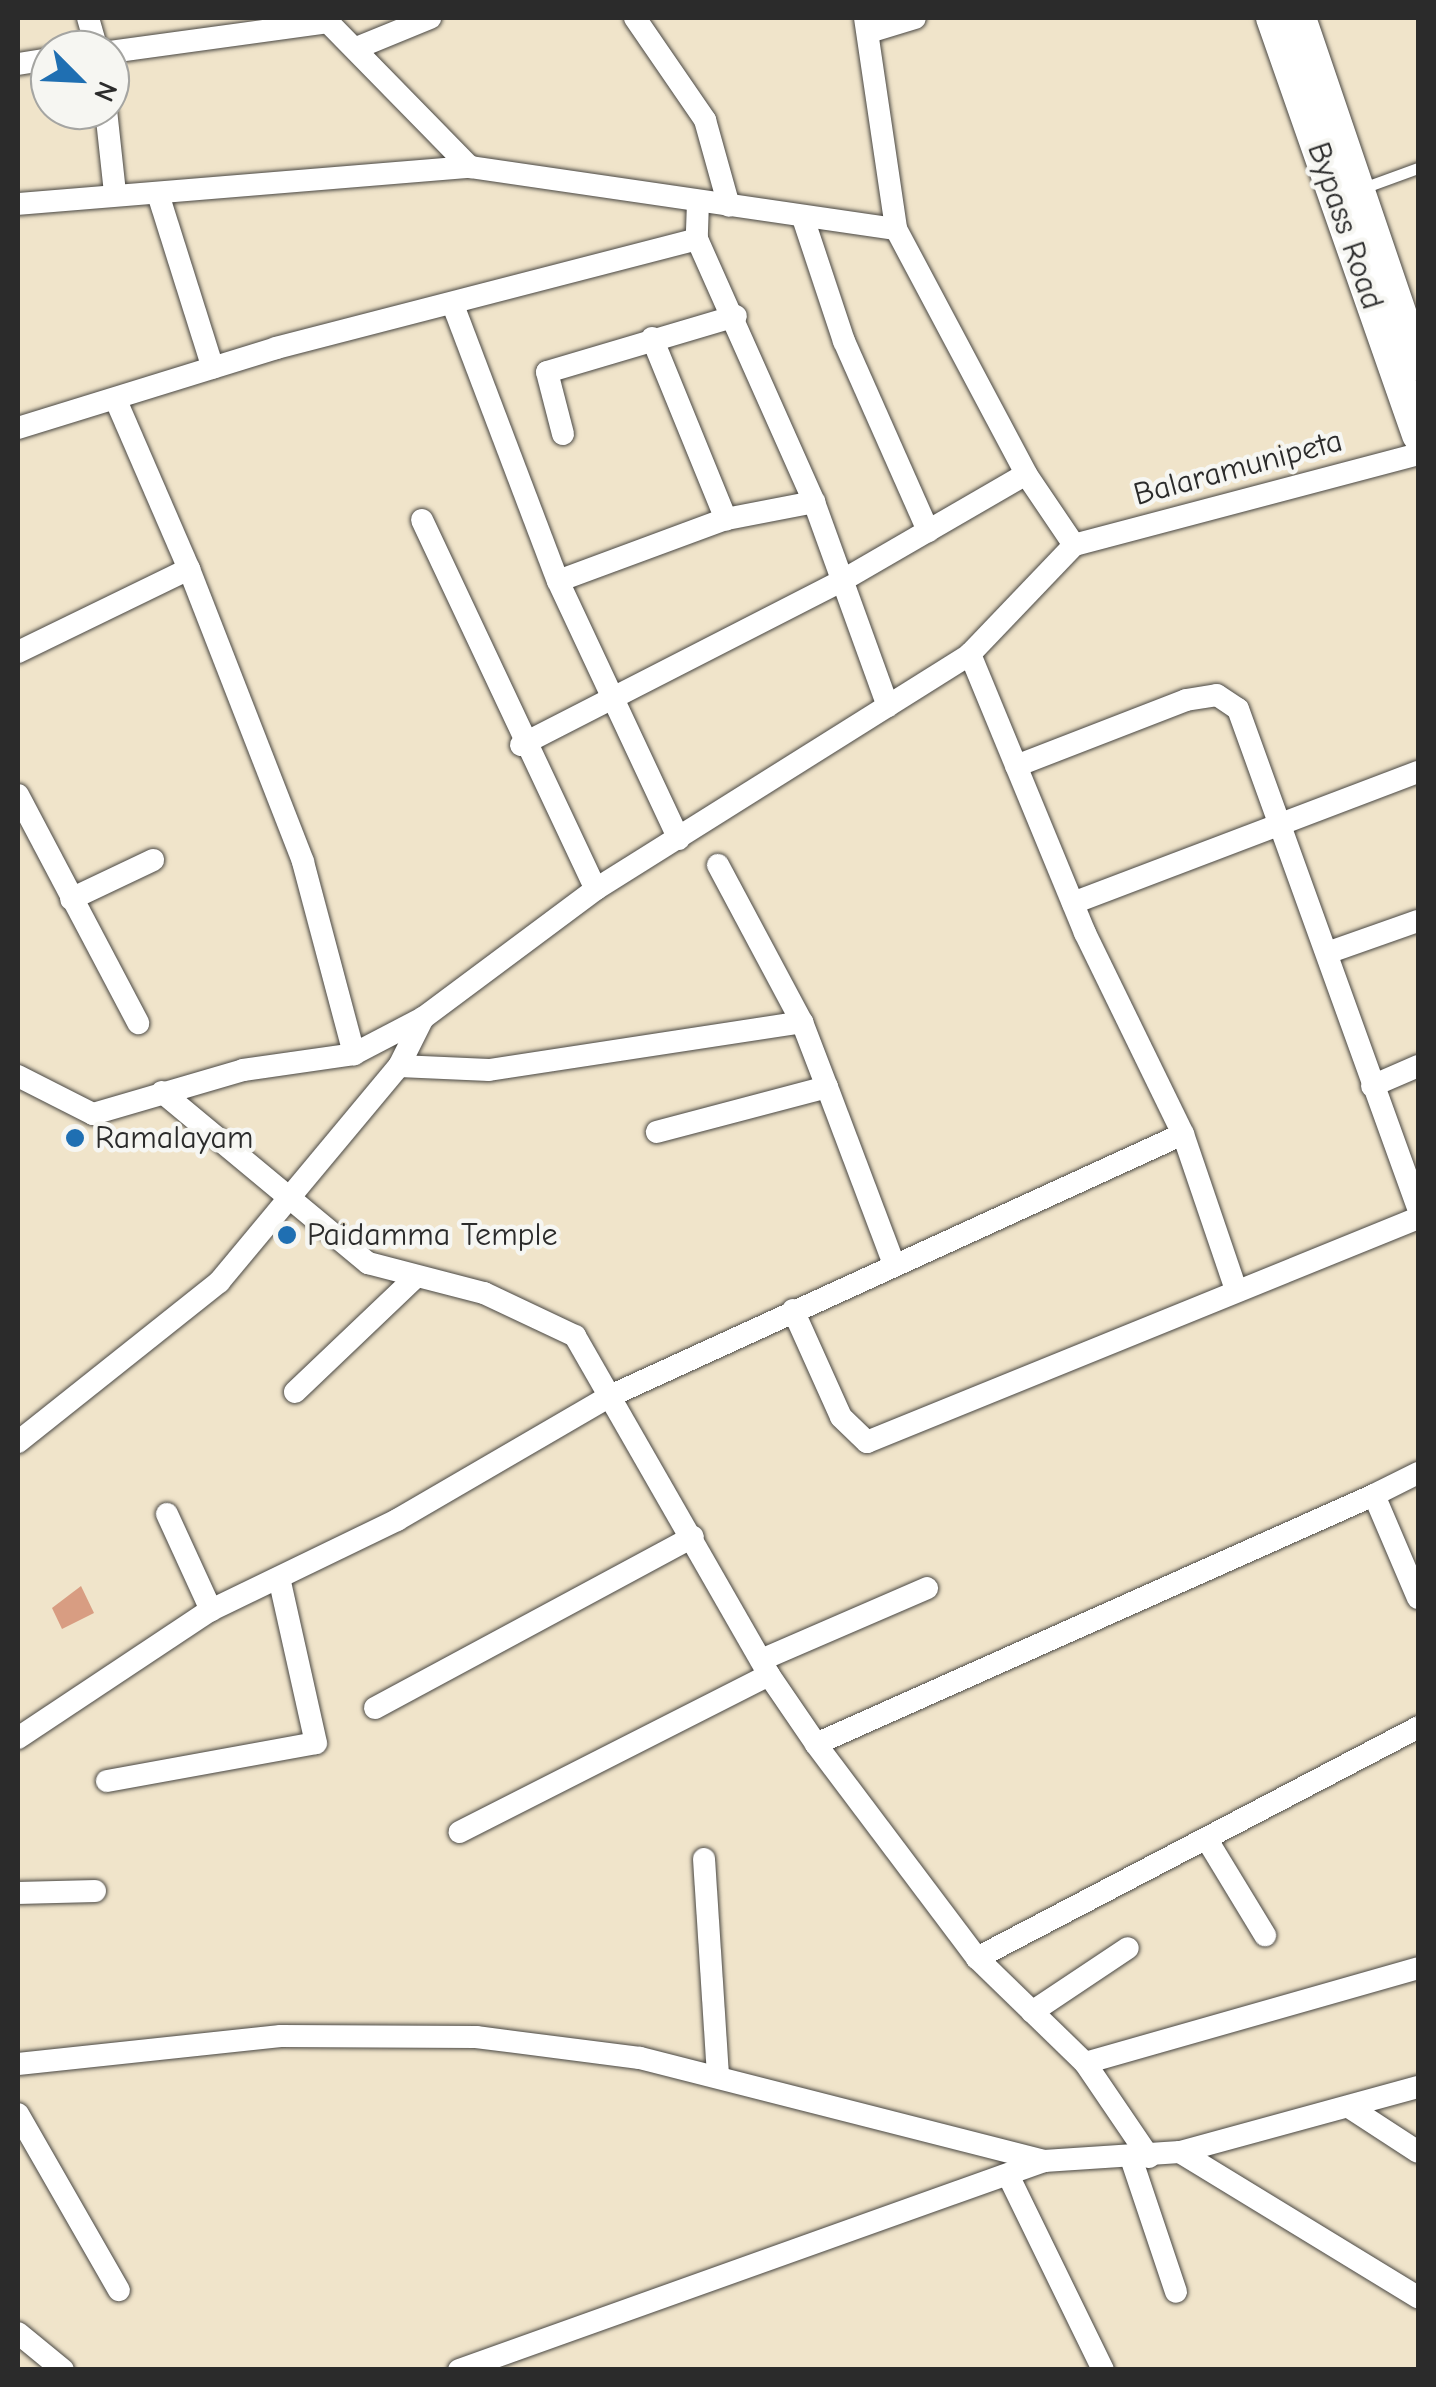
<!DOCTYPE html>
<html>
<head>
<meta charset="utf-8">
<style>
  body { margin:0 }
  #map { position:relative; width:1436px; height:2387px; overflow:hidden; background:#f0e4ca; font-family:"Comic Neue",sans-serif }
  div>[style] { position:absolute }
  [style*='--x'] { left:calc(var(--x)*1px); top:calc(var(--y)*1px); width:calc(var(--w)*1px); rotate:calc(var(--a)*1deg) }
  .building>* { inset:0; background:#d89d82 }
  .roads { filter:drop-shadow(0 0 2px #494743) drop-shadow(0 0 2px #494743) }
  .lane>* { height:11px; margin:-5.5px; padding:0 5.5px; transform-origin:5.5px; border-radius:5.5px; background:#fff }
  .street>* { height:22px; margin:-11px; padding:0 11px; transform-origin:11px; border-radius:11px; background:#fff }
  .secondary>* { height:32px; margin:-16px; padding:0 16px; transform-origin:16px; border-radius:16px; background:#fff }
  .dots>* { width:28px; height:28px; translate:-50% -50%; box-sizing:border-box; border:5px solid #f6f6f2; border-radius:50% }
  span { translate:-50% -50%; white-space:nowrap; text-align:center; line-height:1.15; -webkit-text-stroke:9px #f6f6f2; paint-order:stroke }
  .street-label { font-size:32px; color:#2b2b2b }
  .poi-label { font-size:32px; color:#2b2b2b }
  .left { translate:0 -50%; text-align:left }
  .frame { position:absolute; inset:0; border:20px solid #2b2b2b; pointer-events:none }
  .north { position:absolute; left:30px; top:30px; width:100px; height:100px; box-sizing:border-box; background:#f6f6f2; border:2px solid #a5a5a2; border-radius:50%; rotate:114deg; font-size:28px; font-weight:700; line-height:40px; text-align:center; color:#2b2b2b }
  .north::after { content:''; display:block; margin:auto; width:35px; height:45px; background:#1f6fb2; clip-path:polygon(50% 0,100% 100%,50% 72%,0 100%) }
</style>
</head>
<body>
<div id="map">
  <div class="building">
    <i style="clip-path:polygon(81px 1586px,94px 1613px,62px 1629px,52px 1608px)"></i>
  </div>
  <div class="roads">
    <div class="lane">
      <i style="--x:1363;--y:188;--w:59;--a:-20"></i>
    </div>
    <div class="street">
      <i style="--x:88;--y:18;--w:33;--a:74"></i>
      <i style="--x:324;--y:18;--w:209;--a:45.6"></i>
      <i style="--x:635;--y:18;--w:124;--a:55.5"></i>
      <i style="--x:705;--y:120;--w:89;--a:74.4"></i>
      <i style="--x:865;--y:18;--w:213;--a:81.6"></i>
      <i style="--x:869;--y:32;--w:48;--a:-16.9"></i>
      <i style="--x:359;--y:47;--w:77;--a:-22.2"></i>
      <i style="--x:110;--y:52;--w:222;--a:-7.8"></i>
      <i style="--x:18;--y:64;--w:32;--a:-9"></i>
      <i style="--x:106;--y:110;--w:83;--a:83.8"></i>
      <i style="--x:158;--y:194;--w:182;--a:72.5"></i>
      <i style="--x:698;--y:202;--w:37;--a:92"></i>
      <i style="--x:697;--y:239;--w:288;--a:66"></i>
      <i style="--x:814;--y:502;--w:217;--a:70.1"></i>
      <i style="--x:18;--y:204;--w:454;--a:-4.7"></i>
      <i style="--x:470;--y:167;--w:430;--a:8.3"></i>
      <i style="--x:896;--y:229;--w:277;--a:62"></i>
      <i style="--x:1026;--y:474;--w:86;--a:55.9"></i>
      <i style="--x:803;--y:218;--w:130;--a:71.6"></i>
      <i style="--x:844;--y:341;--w:208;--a:66.1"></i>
      <i style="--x:453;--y:305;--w:295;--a:69.2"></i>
      <i style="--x:558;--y:581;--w:285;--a:64.9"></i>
      <i style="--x:652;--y:338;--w:196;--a:67.8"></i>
      <i style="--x:18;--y:428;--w:270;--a:-17.2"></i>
      <i style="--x:276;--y:348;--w:435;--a:-14.5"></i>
      <i style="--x:563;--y:434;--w:64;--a:-104.5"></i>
      <i style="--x:547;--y:372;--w:197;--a:-16.5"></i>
      <i style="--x:422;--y:520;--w:408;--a:64.8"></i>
      <i style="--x:1074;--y:545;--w:356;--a:-14.8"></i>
      <i style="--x:189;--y:569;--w:314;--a:68.7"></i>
      <i style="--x:303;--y:862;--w:199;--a:75.1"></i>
      <i style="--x:558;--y:581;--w:179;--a:-20.3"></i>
      <i style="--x:726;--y:519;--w:90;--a:-10.9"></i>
      <i style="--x:18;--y:652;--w:190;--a:-25.9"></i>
      <i style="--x:189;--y:569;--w:184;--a:-113.4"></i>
      <i style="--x:521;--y:745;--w:356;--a:-27.1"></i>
      <i style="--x:838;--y:583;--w:217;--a:-30.1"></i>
      <i style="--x:1016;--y:766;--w:182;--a:-21.2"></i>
      <i style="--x:1186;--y:700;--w:31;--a:-9"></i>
      <i style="--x:1217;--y:695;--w:25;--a:34"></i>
      <i style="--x:1238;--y:709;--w:530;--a:70.16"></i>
      <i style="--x:18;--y:795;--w:258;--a:62.2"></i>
      <i style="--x:718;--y:865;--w:178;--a:61.9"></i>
      <i style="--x:71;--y:899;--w:91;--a:-25.4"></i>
      <i style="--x:1073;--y:903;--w:369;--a:-20.8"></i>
      <i style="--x:1327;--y:953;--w:96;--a:-19.4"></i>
      <i style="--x:399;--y:1066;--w:90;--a:2.5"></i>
      <i style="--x:489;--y:1070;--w:317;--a:-8.7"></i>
      <i style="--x:802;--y:1022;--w:70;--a:69"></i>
      <i style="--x:827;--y:1087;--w:176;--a:165.2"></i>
      <i style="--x:18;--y:1076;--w:84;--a:26.9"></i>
      <i style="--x:93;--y:1114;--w:156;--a:-16.3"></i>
      <i style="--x:243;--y:1070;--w:112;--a:-8.2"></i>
      <i style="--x:354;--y:1054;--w:78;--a:-27.6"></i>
      <i style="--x:1372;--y:1086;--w:50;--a:-23.5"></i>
      <i style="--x:827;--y:1087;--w:189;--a:69.3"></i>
      <i style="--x:162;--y:1092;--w:268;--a:39.7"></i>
      <i style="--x:368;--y:1263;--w:120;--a:14.5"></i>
      <i style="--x:484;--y:1293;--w:101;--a:25.3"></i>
      <i style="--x:575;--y:1336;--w:391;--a:60.2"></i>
      <i style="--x:769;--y:1675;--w:347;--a:153.1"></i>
      <i style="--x:1183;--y:1134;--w:165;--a:71.2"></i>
      <i style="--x:793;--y:1310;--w:117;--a:65.8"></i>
      <i style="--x:841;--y:1417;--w:36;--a:44"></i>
      <i style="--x:867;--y:1442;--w:595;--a:-22.12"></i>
      <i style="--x:295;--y:1392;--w:168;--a:-43.6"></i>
      <i style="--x:18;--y:1442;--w:257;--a:-38.5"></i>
      <i style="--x:219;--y:1282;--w:281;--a:-50.2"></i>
      <i style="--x:399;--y:1066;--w:54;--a:-63.4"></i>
      <i style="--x:423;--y:1018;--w:216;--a:-36.7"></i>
      <i style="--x:596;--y:889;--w:442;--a:-32.1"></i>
      <i style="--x:970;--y:654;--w:151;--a:-46.3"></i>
      <i style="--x:1418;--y:1473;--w:49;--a:153.4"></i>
      <i style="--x:1374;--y:1495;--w:112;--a:66.9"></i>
      <i style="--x:167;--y:1514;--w:106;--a:65.4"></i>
      <i style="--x:761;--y:1660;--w:181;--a:-23.4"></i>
      <i style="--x:769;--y:1675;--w:83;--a:55.7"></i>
      <i style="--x:375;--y:1708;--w:361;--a:-28.3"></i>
      <i style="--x:18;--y:1738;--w:232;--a:-33.6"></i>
      <i style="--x:211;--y:1610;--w:207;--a:-25.8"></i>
      <i style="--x:397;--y:1520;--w:244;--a:-30.2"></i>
      <i style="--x:608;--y:1397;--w:632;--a:-24.58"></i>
      <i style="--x:1183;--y:1134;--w:224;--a:-116"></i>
      <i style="--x:1085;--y:933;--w:302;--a:-112.4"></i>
      <i style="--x:107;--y:1781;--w:212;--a:-10.3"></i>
      <i style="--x:316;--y:1743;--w:169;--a:-102.6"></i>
      <i style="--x:1209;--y:1843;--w:108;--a:58.7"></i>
      <i style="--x:704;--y:1859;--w:218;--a:86.3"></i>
      <i style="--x:18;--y:1893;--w:77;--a:-1.5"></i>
      <i style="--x:977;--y:1958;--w:268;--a:-127"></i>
      <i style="--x:816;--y:1744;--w:611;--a:-24.05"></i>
      <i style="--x:1032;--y:2012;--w:115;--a:-33.7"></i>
      <i style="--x:1085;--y:2063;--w:346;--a:-15.9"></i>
      <i style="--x:18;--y:2064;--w:264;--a:-6.1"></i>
      <i style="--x:281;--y:2036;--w:195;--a:0.3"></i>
      <i style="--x:476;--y:2037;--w:165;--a:7.3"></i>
      <i style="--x:640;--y:2058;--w:417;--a:14.3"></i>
      <i style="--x:1044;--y:2161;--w:136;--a:-3.8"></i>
      <i style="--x:1180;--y:2152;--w:247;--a:-15.3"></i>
      <i style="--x:1349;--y:2107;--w:82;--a:33.1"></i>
      <i style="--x:18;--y:2114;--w:203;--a:60.2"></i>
      <i style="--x:1180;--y:2152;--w:279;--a:31.4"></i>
      <i style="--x:1149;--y:2157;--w:114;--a:-124.2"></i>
      <i style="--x:1085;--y:2063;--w:151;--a:-135.8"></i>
      <i style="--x:977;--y:1958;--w:498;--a:-27.6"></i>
      <i style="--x:1131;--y:2158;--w:141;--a:71.4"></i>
      <i style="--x:1008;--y:2175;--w:217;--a:64"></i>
      <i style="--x:18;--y:2333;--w:58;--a:39.4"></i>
      <i style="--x:459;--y:2370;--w:621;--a:-19.66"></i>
    </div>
    <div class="secondary">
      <i style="--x:1272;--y:18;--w:442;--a:70.7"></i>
      <i style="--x:1300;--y:18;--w:366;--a:71.2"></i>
    </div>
  </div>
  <div class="dots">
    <i style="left:75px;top:1138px;background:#1f6fb2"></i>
    <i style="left:287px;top:1235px;background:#1f6fb2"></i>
  </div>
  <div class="street-label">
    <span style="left:1345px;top:226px;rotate:71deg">Bypass Road</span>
    <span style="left:1238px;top:468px;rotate:-15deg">Balaramunipeta</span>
  </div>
  <div class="poi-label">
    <span class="left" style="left:95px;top:1138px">Ramalayam</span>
    <span class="left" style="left:307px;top:1235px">Paidamma Temple</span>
  </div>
  <div class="frame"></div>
  <div class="north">N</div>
</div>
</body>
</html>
